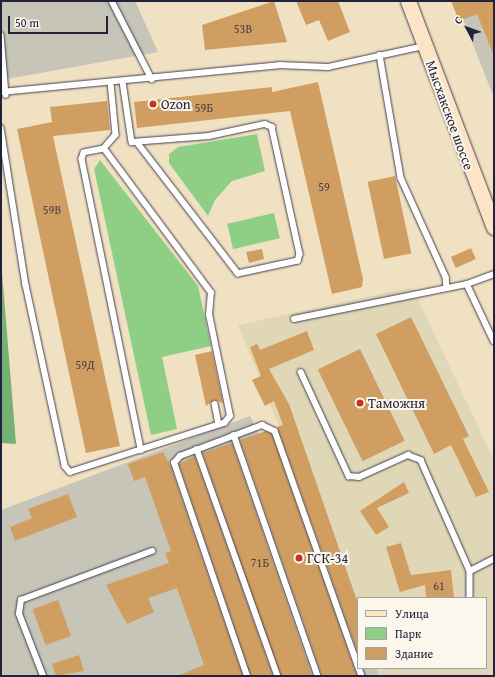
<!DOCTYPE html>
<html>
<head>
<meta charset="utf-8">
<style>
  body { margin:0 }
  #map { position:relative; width:495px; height:677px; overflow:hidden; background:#f1e1c3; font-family:"Gentium Book Plus",serif }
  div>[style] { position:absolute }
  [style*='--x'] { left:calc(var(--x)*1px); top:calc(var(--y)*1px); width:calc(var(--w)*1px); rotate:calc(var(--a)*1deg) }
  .built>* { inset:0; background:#e0d7b7 }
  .industrial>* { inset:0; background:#c6c5b8 }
  .green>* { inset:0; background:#8fcf85; transform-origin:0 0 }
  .forest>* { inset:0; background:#73b272 }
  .building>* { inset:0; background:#d19e62; transform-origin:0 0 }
  .roads { filter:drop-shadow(0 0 1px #413f4f) drop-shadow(0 0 1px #413f4f) }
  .lane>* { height:5.5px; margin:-2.75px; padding:0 2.75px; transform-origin:2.75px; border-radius:2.75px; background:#fff }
  .secondary>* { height:15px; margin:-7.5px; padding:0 7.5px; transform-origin:7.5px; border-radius:7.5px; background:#fee4c6 }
  .dots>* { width:11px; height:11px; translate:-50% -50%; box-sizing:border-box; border:2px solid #fbf7ec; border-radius:50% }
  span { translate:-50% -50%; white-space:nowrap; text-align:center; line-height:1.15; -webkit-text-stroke:4px #fbf7ec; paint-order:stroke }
  .number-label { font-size:12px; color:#4e4145 }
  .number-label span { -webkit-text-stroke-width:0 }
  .poi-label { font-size:14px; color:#22223b }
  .left { translate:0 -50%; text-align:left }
  .street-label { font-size:14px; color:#22223b }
  .frame { position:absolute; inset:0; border:2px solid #22223b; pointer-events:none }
  .legend { position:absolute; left:357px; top:597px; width:130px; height:72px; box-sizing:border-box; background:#fbf7ec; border:1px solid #a4a2a5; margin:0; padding:5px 7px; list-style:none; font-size:12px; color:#22223b }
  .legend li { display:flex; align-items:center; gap:8px; height:20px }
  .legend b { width:20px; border:1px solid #a4a2a5 }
  .north { position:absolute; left:447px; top:8px; width:40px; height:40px; -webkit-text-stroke:3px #fbf7ec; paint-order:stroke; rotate:311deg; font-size:11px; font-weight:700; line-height:16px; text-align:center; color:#22223b }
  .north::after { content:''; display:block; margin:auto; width:14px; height:18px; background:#22223b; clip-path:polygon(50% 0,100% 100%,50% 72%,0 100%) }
  .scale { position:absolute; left:8px; top:16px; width:100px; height:18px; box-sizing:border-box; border:2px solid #22223b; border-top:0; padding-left:5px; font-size:12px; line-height:14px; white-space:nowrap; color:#22223b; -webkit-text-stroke:3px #fbf7ec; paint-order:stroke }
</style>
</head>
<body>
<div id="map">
  <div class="built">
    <i style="clip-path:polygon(412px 287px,494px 460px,494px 676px,380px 676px,377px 668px,486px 668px,486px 598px,358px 598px,358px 621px,238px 325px)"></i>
  </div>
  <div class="industrial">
    <i style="clip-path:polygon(1px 1px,135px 1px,158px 52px,1px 80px)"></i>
    <i style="clip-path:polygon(456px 1px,494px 1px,494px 98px)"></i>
    <i style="clip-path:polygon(250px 416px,358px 633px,358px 668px,376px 668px,380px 676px,1px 676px,1px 510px)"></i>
  </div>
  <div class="green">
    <i style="clip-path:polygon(257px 134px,265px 171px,232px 181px,215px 200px,208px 216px,169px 163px,169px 154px,178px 147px)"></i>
    <i style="clip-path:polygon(100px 160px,198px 286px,211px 346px,162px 357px,177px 429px,151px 435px,94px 169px)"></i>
    <i style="left:274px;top:213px;width:26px;height:48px;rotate:77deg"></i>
  </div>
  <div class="forest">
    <i style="clip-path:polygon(1px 260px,16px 444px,1px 443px)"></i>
  </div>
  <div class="building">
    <i style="clip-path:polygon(274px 1px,287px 42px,205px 50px,202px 25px)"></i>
    <i style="clip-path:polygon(296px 1px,338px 1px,350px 32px,328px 41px,319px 20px,306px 25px)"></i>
    <i style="clip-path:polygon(451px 1px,494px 1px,494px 56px,477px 14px,459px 21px)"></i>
    <i style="clip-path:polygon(318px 82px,363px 279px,362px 287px,332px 294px,290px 111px,137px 128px,134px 102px,272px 87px,272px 92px)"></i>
    <i style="clip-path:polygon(107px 101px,110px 130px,53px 136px,120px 446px,86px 453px,17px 129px,52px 122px,50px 107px)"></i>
    <i style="left:395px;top:176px;width:79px;height:28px;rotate:78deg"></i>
    <i style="left:471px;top:248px;width:12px;height:22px;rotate:66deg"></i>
    <i style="clip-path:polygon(262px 249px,264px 259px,249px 263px,246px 252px)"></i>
    <i style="clip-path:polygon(411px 317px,469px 436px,463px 439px,489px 492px,476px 497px,451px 445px,434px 454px,376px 334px)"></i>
    <i style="clip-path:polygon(307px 331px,314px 350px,269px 369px,289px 404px,342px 557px,334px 563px,343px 561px,358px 603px,358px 653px,277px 427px,283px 425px,274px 401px,265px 406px,252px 380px,261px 376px,250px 347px,257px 344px,260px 350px)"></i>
    <i style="left:360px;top:349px;width:102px;height:47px;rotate:64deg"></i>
    <i style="clip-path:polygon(212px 351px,223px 403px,214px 400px,206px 406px,195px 355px)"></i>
    <i style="clip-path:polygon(266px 431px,272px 434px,357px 676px,322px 676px,240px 440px)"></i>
    <i style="left:232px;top:443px;width:247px;height:31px;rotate:71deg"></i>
    <i style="clip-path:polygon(163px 452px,170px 465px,243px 676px,177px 676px,204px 665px,177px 588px,148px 598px,154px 612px,127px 624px,106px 585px,169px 563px,165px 553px,171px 551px,145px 477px,134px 481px,128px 464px)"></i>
    <i style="clip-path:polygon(195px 456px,273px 676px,251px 676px,179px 464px)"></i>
    <i style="clip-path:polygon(404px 482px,409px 493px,377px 508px,389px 527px,376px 535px,360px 511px)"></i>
    <i style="clip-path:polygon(68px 494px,77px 517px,15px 541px,10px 527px,32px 518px,28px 509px)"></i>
    <i style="clip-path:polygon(401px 543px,411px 575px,451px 570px,454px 598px,426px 598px,425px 585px,400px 592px,386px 547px)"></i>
    <i style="left:58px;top:600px;width:38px;height:27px;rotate:70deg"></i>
    <i style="clip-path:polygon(79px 655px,84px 671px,56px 676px,52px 664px)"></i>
  </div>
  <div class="roads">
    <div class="lane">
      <i style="--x:112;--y:1;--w:88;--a:62.9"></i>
      <i style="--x:1;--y:35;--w:60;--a:85.2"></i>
      <i style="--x:380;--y:55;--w:125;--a:80.3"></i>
      <i style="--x:401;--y:178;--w:109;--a:65.6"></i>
      <i style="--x:446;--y:277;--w:11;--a:85"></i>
      <i style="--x:123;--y:82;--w:61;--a:81.5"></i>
      <i style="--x:132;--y:142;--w:77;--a:-4.5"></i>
      <i style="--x:209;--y:136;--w:57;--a:-12.1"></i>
      <i style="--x:265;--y:124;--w:8;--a:23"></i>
      <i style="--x:272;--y:127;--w:130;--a:77.6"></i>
      <i style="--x:300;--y:254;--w:7;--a:106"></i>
      <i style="--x:298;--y:261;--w:61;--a:167.8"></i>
      <i style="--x:238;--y:274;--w:165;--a:-127.6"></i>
      <i style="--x:111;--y:83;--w:52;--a:84.5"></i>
      <i style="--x:116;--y:135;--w:18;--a:131"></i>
      <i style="--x:104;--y:149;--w:20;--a:169"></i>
      <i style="--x:84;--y:153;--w:6;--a:108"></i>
      <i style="--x:82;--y:159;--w:297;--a:78.5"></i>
      <i style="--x:1;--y:92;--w:279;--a:-5.5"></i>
      <i style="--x:279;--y:65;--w:49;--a:2.3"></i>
      <i style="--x:328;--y:67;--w:98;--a:-12.3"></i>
      <i style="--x:1;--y:128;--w:159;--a:81"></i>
      <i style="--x:26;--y:285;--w:185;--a:77.8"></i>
      <i style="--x:65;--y:466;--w:8;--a:50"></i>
      <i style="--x:70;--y:472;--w:162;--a:-17.7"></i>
      <i style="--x:224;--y:423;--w:9;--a:-49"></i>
      <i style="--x:230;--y:416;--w:103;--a:-101.7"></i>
      <i style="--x:209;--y:315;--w:22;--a:-85"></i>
      <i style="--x:211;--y:293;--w:179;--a:-126.6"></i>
      <i style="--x:467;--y:284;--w:63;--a:64.7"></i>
      <i style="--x:294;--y:319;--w:177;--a:-11.4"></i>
      <i style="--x:467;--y:284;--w:29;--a:-20"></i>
      <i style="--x:301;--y:372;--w:115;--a:65.2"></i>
      <i style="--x:349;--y:476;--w:10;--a:6"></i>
      <i style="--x:359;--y:477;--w:54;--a:-24.2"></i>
      <i style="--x:408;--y:455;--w:14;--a:21"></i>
      <i style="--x:421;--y:460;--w:121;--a:66.2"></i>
      <i style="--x:470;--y:571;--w:27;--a:90"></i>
      <i style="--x:215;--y:404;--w:20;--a:79"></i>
      <i style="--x:234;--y:435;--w:255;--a:70.8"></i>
      <i style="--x:197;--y:449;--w:241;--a:70.4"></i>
      <i style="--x:470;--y:571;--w:27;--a:-27"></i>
      <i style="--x:359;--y:668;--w:9;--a:69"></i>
      <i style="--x:43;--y:676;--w:66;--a:-111.2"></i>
      <i style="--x:19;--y:614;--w:14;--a:-82"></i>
      <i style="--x:21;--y:600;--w:140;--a:-20.5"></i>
      <i style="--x:247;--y:676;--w:225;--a:-108.9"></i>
      <i style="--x:174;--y:463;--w:9;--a:-49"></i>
      <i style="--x:180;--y:456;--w:88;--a:-20.7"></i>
      <i style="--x:262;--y:425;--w:14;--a:25"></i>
      <i style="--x:275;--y:431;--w:249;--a:70.5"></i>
    </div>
    <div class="secondary">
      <i style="--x:408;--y:1;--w:242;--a:69.2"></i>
    </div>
  </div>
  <div class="dots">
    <i style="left:153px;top:104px;background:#c8321e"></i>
    <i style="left:360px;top:403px;background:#c8321e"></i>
    <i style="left:299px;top:558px;background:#c8321e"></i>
  </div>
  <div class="number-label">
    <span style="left:243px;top:29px">53В</span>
    <span style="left:204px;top:108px">59Б</span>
    <span style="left:324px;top:187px">59</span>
    <span style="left:52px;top:210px">59В</span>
    <span style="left:85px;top:365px">59Д</span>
    <span style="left:260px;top:563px">71Б</span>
    <span style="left:439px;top:586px">61</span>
  </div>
  <div class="poi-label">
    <span class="left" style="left:161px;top:104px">Ozon</span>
    <span class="left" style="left:368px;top:403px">Таможня</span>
    <span class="left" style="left:307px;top:558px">ГСК-34</span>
  </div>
  <div class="street-label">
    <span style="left:450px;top:115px;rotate:70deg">Мысхакское шоссе</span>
  </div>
  <div class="frame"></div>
  <ul class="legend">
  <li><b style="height:5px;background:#fee4c6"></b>Улица</li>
  <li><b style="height:11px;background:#8fcf85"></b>Парк</li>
  <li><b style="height:11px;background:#d19e62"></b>Здание</li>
  </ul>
  <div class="north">С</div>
  <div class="scale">50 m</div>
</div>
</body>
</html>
